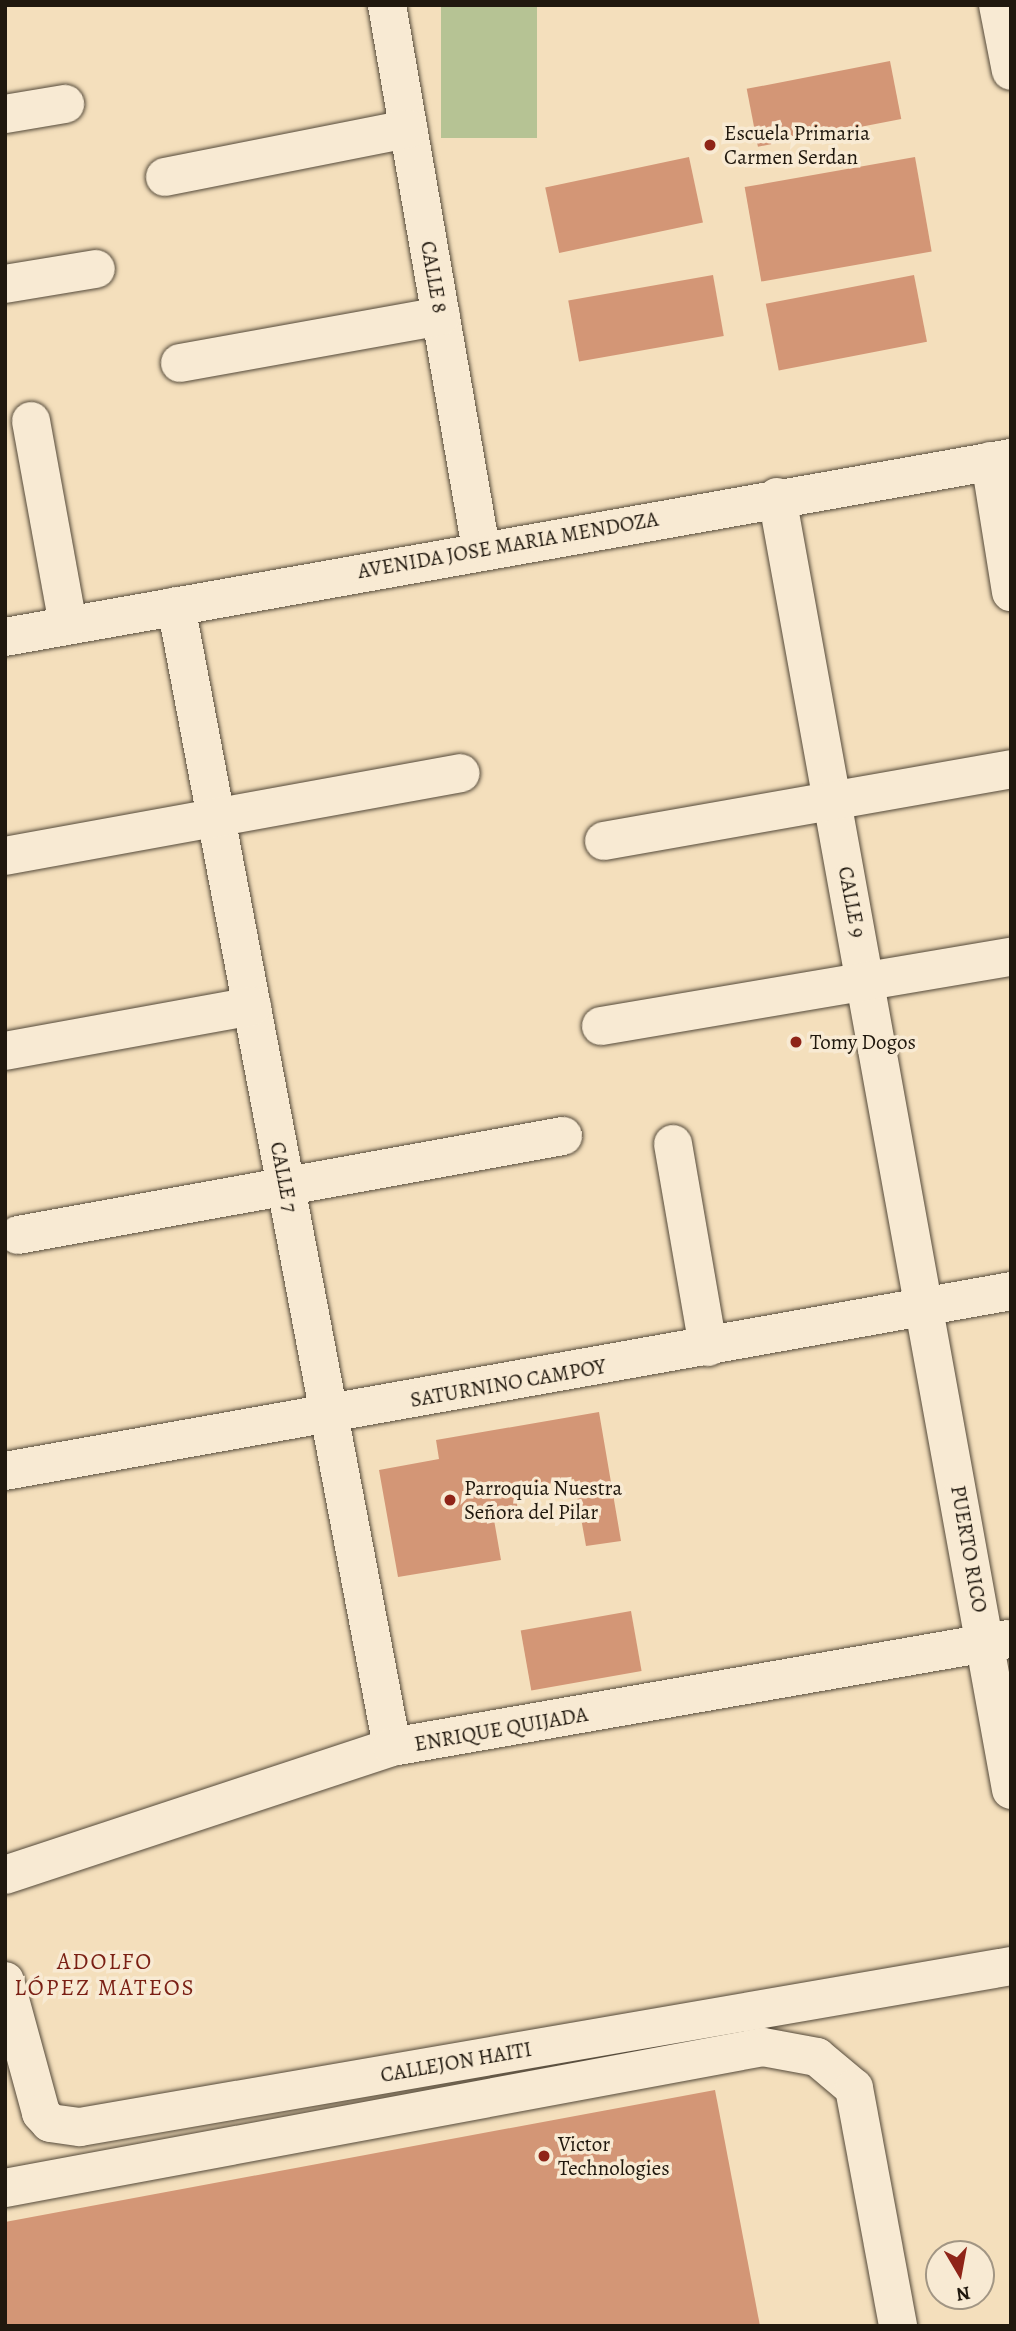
<!DOCTYPE html>
<html>
<head>
<meta charset="utf-8">
<style>
  body { margin:0 }
  #map { position:relative; width:1016px; height:2331px; overflow:hidden; background:#f4dfbc; font-family:Alegreya,serif }
  div>[style] { position:absolute }
  [style*='--x'] { left:calc(var(--x)*1px); top:calc(var(--y)*1px); width:calc(var(--w)*1px); rotate:calc(var(--a)*1deg) }
  .green>* { inset:0; background:#b6c394; transform-origin:0 0 }
  .building>* { inset:0; background:#d39676; transform-origin:0 0 }
  .roads { filter:drop-shadow(0 0 2px #554a3a) drop-shadow(0 0 2px #554a3a) }
  .minor>* { height:38px; margin:-19px; padding:0 19px; transform-origin:19px; border-radius:19px; background:#f8ead3 }
  .dots>* { width:19px; height:19px; translate:-50% -50%; box-sizing:border-box; border:4px solid #f8ead3; border-radius:50% }
  span { translate:-50% -50%; white-space:nowrap; text-align:center; line-height:1.15; -webkit-text-stroke:7px #f8ead3; paint-order:stroke }
  .poi-label { font-size:21px; color:#20180e }
  .left { translate:0 -50%; text-align:left }
  .street-label { font-size:21px; color:#20180e }
  .neighbourhood-label { font-size:23px; color:#7a1f14; letter-spacing:2px }
  .frame { position:absolute; inset:0; border:7px solid #20180e; pointer-events:none }
  .north { position:absolute; left:925px; top:2240px; width:70px; height:70px; box-sizing:border-box; background:#f8ead3; border:2px solid #a29684; border-radius:50%; rotate:170deg; font-size:19px; font-weight:700; line-height:28px; text-align:center; color:#20180e }
  .north::after { content:''; display:block; margin:auto; width:24px; height:32px; background:#8f2418; clip-path:polygon(50% 0,100% 100%,50% 72%,0 100%) }
</style>
</head>
<body>
<div id="map">
  <div class="green">
    <i style="left:441px;top:5px;width:96px;height:133px"></i>
  </div>
  <div class="building">
    <i style="left:890px;top:61px;width:59px;height:146px;rotate:79deg"></i>
    <i style="left:689px;top:157px;width:67px;height:147px;rotate:78deg"></i>
    <i style="left:915px;top:157px;width:96px;height:173px;rotate:80deg"></i>
    <i style="left:713px;top:275px;width:62px;height:147px;rotate:80deg"></i>
    <i style="left:914px;top:275px;width:68px;height:151px;rotate:79deg"></i>
    <i style="clip-path:polygon(599px 1412px,621px 1541px,586px 1546px,574px 1479px,514px 1490px,518px 1509px,493px 1514px,501px 1560px,398px 1577px,379px 1470px,439px 1459px,436px 1440px)"></i>
    <i style="left:631px;top:1611px;width:61px;height:112px;rotate:80deg"></i>
    <i style="clip-path:polygon(715px 2090px,760px 2326px,5px 2326px,5px 2222px)"></i>
  </div>
  <div class="roads">
    <div class="minor">
      <i style="--x:387;--y:5;--w:552;--a:80.2"></i>
      <i style="--x:998;--y:5;--w:67;--a:78.9"></i>
      <i style="--x:5;--y:114;--w:61;--a:-9.5"></i>
      <i style="--x:165;--y:177;--w:248;--a:-11.2"></i>
      <i style="--x:5;--y:284;--w:92;--a:-9.4"></i>
      <i style="--x:180;--y:363;--w:265;--a:-10.2"></i>
      <i style="--x:31;--y:421;--w:207;--a:79.7"></i>
      <i style="--x:990;--y:461;--w:133;--a:80.9"></i>
      <i style="--x:777;--y:497;--w:1314;--a:79.74"></i>
      <i style="--x:176;--y:606;--w:1161;--a:79.28"></i>
      <i style="--x:5;--y:637;--w:1022;--a:-10.09"></i>
      <i style="--x:604;--y:841;--w:413;--a:-10"></i>
      <i style="--x:5;--y:856;--w:463;--a:-10.3"></i>
      <i style="--x:601;--y:1026;--w:416;--a:-9.6"></i>
      <i style="--x:5;--y:1051;--w:251;--a:-10.3"></i>
      <i style="--x:673;--y:1144;--w:206;--a:80.2"></i>
      <i style="--x:18;--y:1235;--w:554;--a:-10.3"></i>
      <i style="--x:5;--y:1471;--w:1022;--a:-10.14"></i>
      <i style="--x:5;--y:1875;--w:408;--a:-18.3"></i>
      <i style="--x:392;--y:1747;--w:626;--a:-9.93"></i>
      <i style="--x:5;--y:1981;--w:137;--a:74.7"></i>
      <i style="--x:41;--y:2113;--w:13;--a:48"></i>
      <i style="--x:50;--y:2123;--w:30;--a:8"></i>
      <i style="--x:80;--y:2127;--w:945;--a:-9.81"></i>
      <i style="--x:5;--y:2188;--w:771;--a:-10.54"></i>
      <i style="--x:763;--y:2047;--w:55;--a:10.5"></i>
      <i style="--x:817;--y:2057;--w:48;--a:40"></i>
      <i style="--x:854;--y:2088;--w:242;--a:79.5"></i>
    </div>
  </div>
  <div class="dots">
    <i style="left:710px;top:145px;background:#8f2418"></i>
    <i style="left:796px;top:1042px;background:#8f2418"></i>
    <i style="left:450px;top:1500px;background:#8f2418"></i>
    <i style="left:544px;top:2156px;background:#8f2418"></i>
  </div>
  <div class="poi-label">
    <span class="left" style="left:724px;top:145px">Escuela Primaria<br>Carmen Serdan</span>
    <span class="left" style="left:810px;top:1042px">Tomy Dogos</span>
    <span class="left" style="left:464px;top:1500px">Parroquia Nuestra<br>Señora del Pilar</span>
    <span class="left" style="left:558px;top:2156px">Victor<br>Technologies</span>
  </div>
  <div class="street-label">
    <span style="left:434px;top:277px;rotate:80deg">CALLE 8</span>
    <span style="left:508px;top:545px;rotate:-10deg">AVENIDA JOSE MARIA MENDOZA</span>
    <span style="left:852px;top:902px;rotate:79deg">CALLE 9</span>
    <span style="left:284px;top:1177px;rotate:79deg">CALLE 7</span>
    <span style="left:508px;top:1383px;rotate:-10deg">SATURNINO CAMPOY</span>
    <span style="left:969px;top:1549px;rotate:80deg">PUERTO RICO</span>
    <span style="left:501px;top:1729px;rotate:-10deg">ENRIQUE QUIJADA</span>
    <span style="left:456px;top:2062px;rotate:-10deg">CALLEJON HAITI</span>
  </div>
  <div class="neighbourhood-label">
    <span style="left:105px;top:1975px">ADOLFO<br>LÓPEZ MATEOS</span>
  </div>
  <div class="frame"></div>
  <div class="north">N</div>
</div>
</body>
</html>
